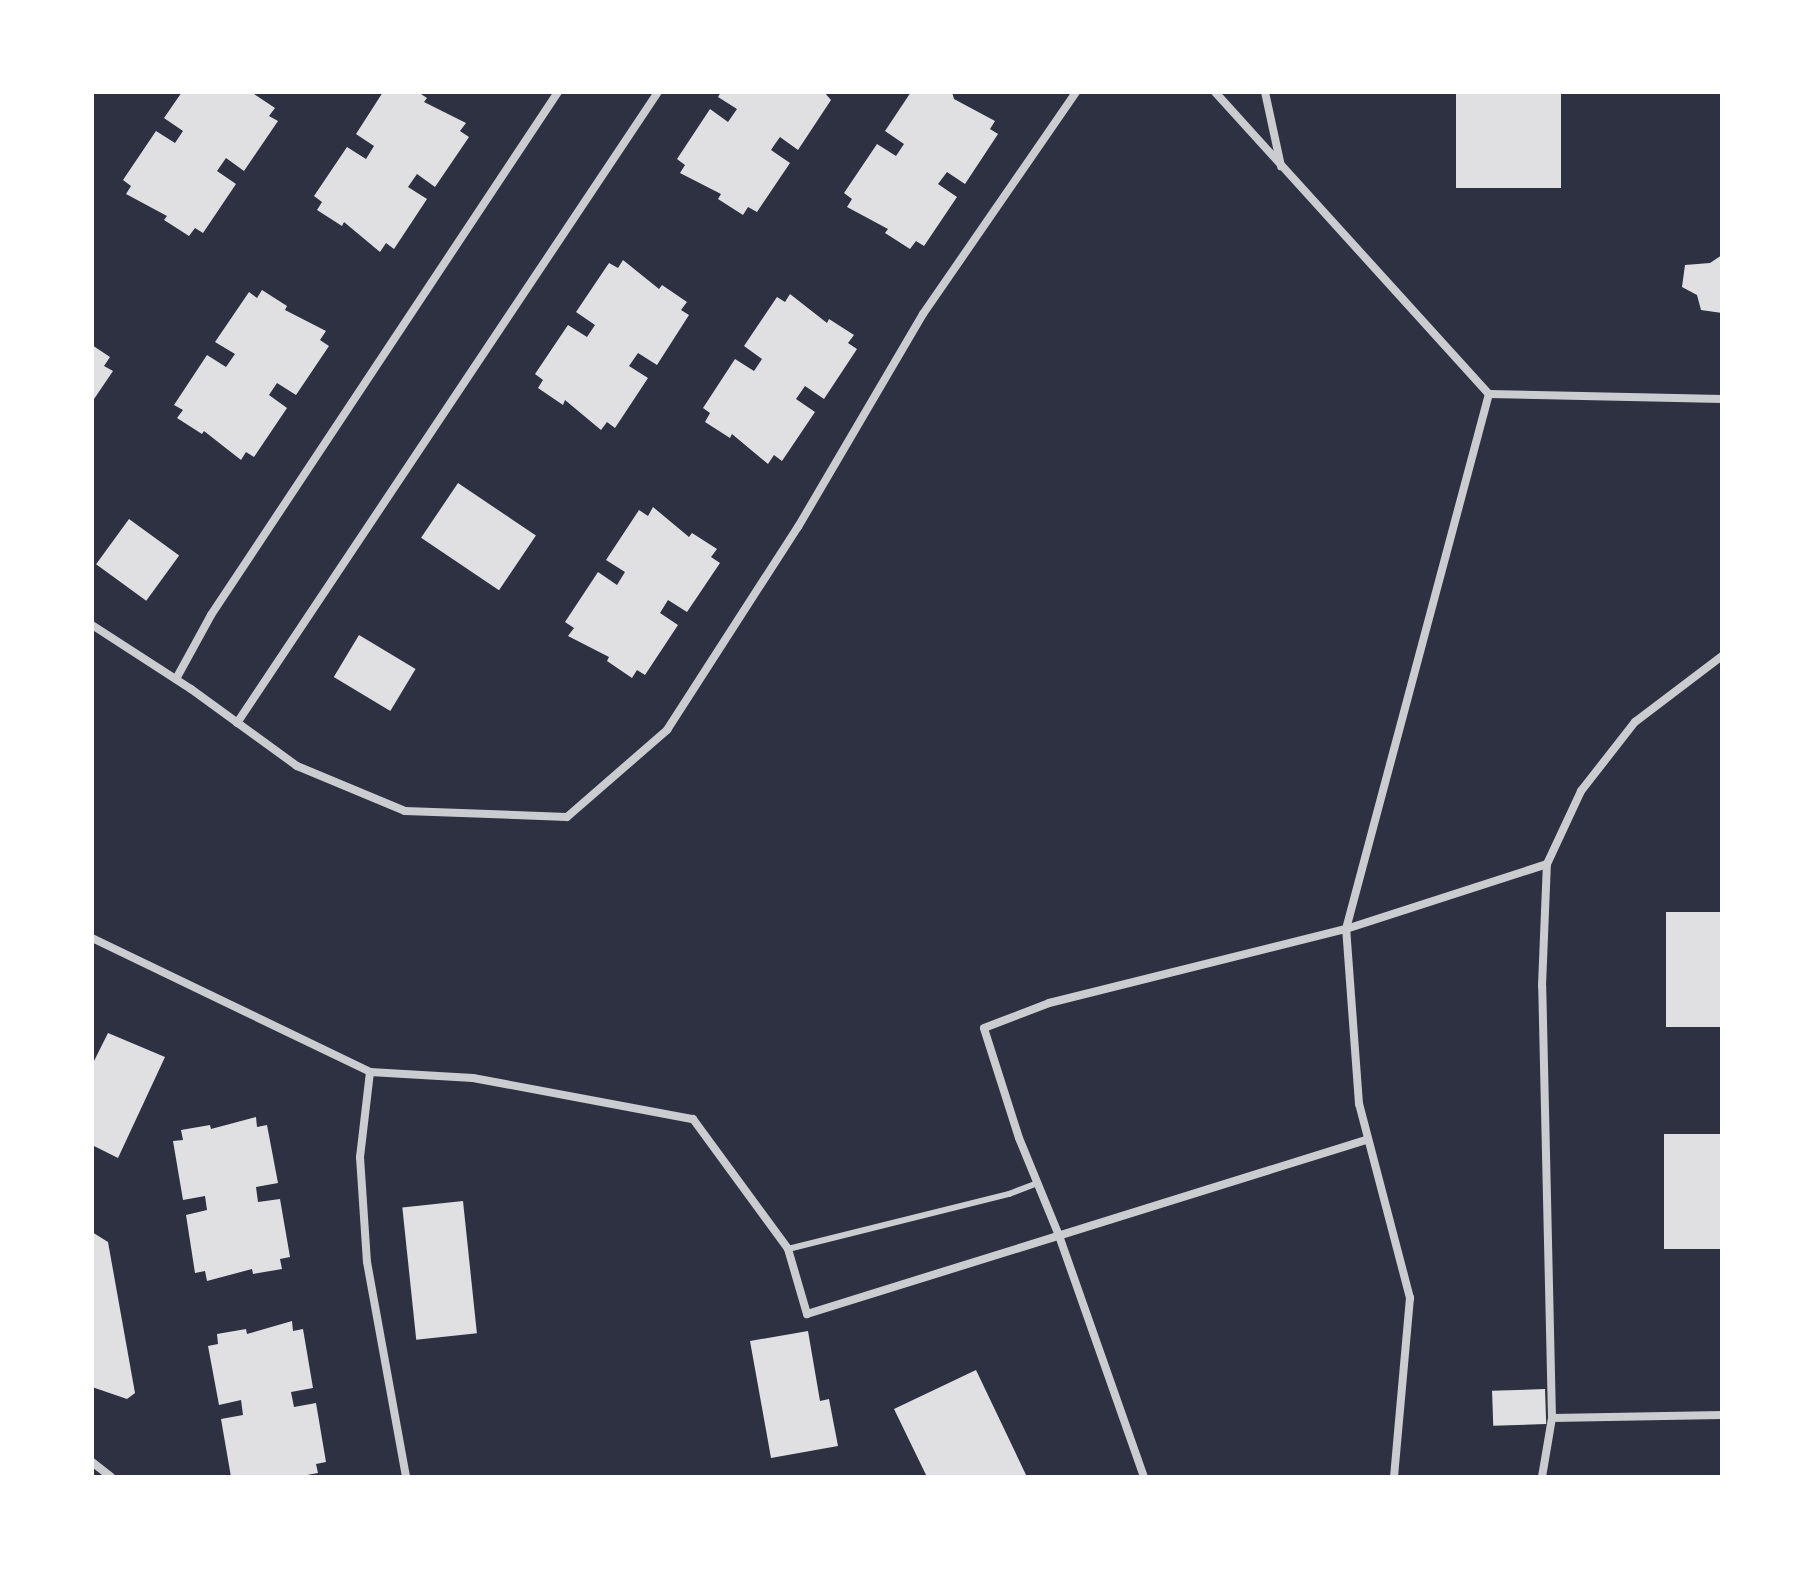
<!DOCTYPE html>
<html>
<head>
<meta charset="utf-8">
<style>
  body { margin:0 }
  #map { position:relative; width:1814px; height:1569px; overflow:hidden; background:#2d3142; font-family:"Nunito Sans",sans-serif }
  div>[style] { position:absolute }
  [style*='--x'] { left:calc(var(--x)*1px); top:calc(var(--y)*1px); width:calc(var(--w)*1px); rotate:calc(var(--a)*1deg) }
  .building>* { inset:0; background:#e0e0e3; transform-origin:0 0 }
  .service>* { height:6px; margin:-3px; padding:0 3px; transform-origin:3px; border-radius:3px; background:#caccd0 }
  .minor>* { height:8px; margin:-4px; padding:0 4px; transform-origin:4px; border-radius:4px; background:#caccd0 }
  span { translate:-50% -50%; white-space:nowrap; text-align:center; line-height:1.15; -webkit-text-stroke:6px #fff; paint-order:stroke }
  .frame { position:absolute; inset:0; border:94px solid #fff; pointer-events:none }
</style>
</head>
<body>
<div id="map">
  <div class="building">
    <i style="clip-path:polygon(182px 92px,251px 92px,275px 108px,269px 116px,278px 121px,244px 171px,226px 158px,217px 171px,236px 184px,203px 233px,195px 228px,189px 236px,164px 220px,167px 216px,126px 194px,131px 186px,123px 180px,156px 131px,175px 143px,183px 131px,164px 118px)"></i>
    <i style="clip-path:polygon(383px 92px,418px 92px,427px 98px,424px 102px,466px 123px,460px 131px,469px 137px,435px 187px,417px 174px,408px 187px,427px 199px,394px 249px,386px 243px,380px 252px,344px 222px,342px 226px,317px 210px,322px 202px,314px 196px,347px 147px,366px 159px,374px 146px,356px 134px)"></i>
    <i style="clip-path:polygon(721px 92px,824px 92px,831px 100px,798px 150px,780px 137px,775px 144px,771px 150px,790px 163px,757px 212px,748px 207px,743px 215px,718px 199px,721px 194px,680px 173px,685px 165px,677px 159px,710px 109px,728px 122px,737px 109px,718px 97px)"></i>
    <i style="clip-path:polygon(911px 92px,952px 92px,954px 99px,995px 121px,990px 129px,998px 134px,965px 184px,947px 172px,938px 184px,957px 197px,924px 246px,916px 241px,910px 249px,885px 233px,888px 229px,847px 207px,852px 199px,844px 193px,877px 144px,896px 156px,904px 144px,885px 131px)"></i>
    <i style="left:1456px;top:92px;width:105px;height:96px"></i>
    <i style="clip-path:polygon(1722px 255px,1722px 313px,1701px 310px,1697px 295px,1682px 287px,1685px 265px,1710px 263px)"></i>
    <i style="clip-path:polygon(623px 260px,659px 289px,662px 285px,687px 302px,681px 310px,689px 315px,657px 365px,638px 353px,629px 366px,648px 378px,615px 428px,607px 422px,601px 430px,565px 400px,563px 405px,538px 388px,543px 380px,535px 374px,568px 325px,587px 337px,595px 325px,576px 312px,609px 263px,618px 268px)"></i>
    <i style="clip-path:polygon(262px 290px,287px 306px,285px 310px,326px 331px,320px 340px,329px 346px,296px 395px,277px 383px,269px 395px,287px 408px,254px 457px,246px 452px,241px 460px,204px 431px,202px 434px,177px 418px,183px 410px,174px 405px,207px 355px,226px 367px,235px 354px,215px 342px,249px 292px,257px 298px)"></i>
    <i style="clip-path:polygon(790px 294px,827px 323px,829px 319px,854px 335px,848px 343px,857px 349px,824px 399px,805px 386px,796px 399px,815px 412px,782px 461px,774px 455px,768px 464px,732px 434px,730px 438px,705px 422px,710px 413px,703px 408px,735px 359px,754px 371px,762px 359px,744px 346px,777px 297px,785px 302px)"></i>
    <i style="clip-path:polygon(92px 345px,110px 357px,104px 366px,113px 371px,92px 402px)"></i>
    <i style="left:458px;top:483px;width:94px;height:66px;rotate:34deg"></i>
    <i style="clip-path:polygon(653px 507px,689px 537px,692px 533px,717px 549px,711px 557px,720px 563px,687px 612px,668px 600px,660px 613px,678px 625px,645px 675px,637px 670px,632px 678px,607px 661px,609px 657px,568px 636px,574px 628px,565px 622px,598px 572px,617px 585px,625px 572px,606px 560px,639px 510px,648px 516px)"></i>
    <i style="left:129px;top:519px;width:62px;height:56px;rotate:36deg"></i>
    <i style="left:359px;top:635px;width:66px;height:49px;rotate:31deg"></i>
    <i style="left:1722px;top:912px;width:115px;height:56px;rotate:90deg"></i>
    <i style="clip-path:polygon(108px 1033px,165px 1057px,118px 1158px,92px 1145px,92px 1065px)"></i>
    <i style="clip-path:polygon(256px 1117px,257px 1127px,267px 1125px,278px 1183px,256px 1187px,258px 1202px,280px 1199px,290px 1257px,280px 1259px,282px 1269px,253px 1274px,252px 1269px,207px 1281px,205px 1271px,195px 1273px,186px 1215px,207px 1210px,205px 1196px,183px 1200px,173px 1141px,183px 1140px,181px 1130px,210px 1125px,211px 1129px)"></i>
    <i style="left:1722px;top:1134px;width:115px;height:58px;rotate:90deg"></i>
    <i style="left:463px;top:1201px;width:133px;height:61px;rotate:84deg"></i>
    <i style="clip-path:polygon(92px 1232px,108px 1242px,135px 1393px,127px 1399px,92px 1387px)"></i>
    <i style="clip-path:polygon(292px 1321px,293px 1331px,303px 1329px,313px 1388px,291px 1392px,294px 1407px,316px 1403px,326px 1462px,316px 1464px,318px 1473px,296px 1477px,231px 1477px,221px 1419px,243px 1415px,241px 1400px,219px 1405px,208px 1346px,218px 1344px,217px 1334px,246px 1329px,247px 1334px)"></i>
    <i style="clip-path:polygon(808px 1331px,820px 1401px,829px 1399px,838px 1446px,771px 1458px,750px 1341px)"></i>
    <i style="clip-path:polygon(976px 1370px,1027px 1477px,927px 1477px,894px 1409px)"></i>
    <i style="left:1545px;top:1389px;width:35px;height:53px;rotate:88deg"></i>
  </div>
  <div class="service">
    <i style="--x:788;--y:1249;--w:228;--a:-14"></i>
    <i style="--x:1009;--y:1194;--w:30;--a:-21"></i>
  </div>
  <div class="minor">
    <i style="--x:1215;--y:92;--w:408;--a:47.8"></i>
    <i style="--x:1265;--y:92;--w:76;--a:77.8"></i>
    <i style="--x:1489;--y:394;--w:233;--a:1.2"></i>
    <i style="--x:92;--y:625;--w:118;--a:32.9"></i>
    <i style="--x:191;--y:689;--w:131;--a:36"></i>
    <i style="--x:297;--y:766;--w:117;--a:22.6"></i>
    <i style="--x:405;--y:811;--w:162;--a:2.1"></i>
    <i style="--x:567;--y:817;--w:133;--a:-41"></i>
    <i style="--x:667;--y:730;--w:242;--a:-57.2"></i>
    <i style="--x:798;--y:527;--w:247;--a:-59.6"></i>
    <i style="--x:923;--y:314;--w:270;--a:-55.4"></i>
    <i style="--x:176;--y:679;--w:73;--a:-61.3"></i>
    <i style="--x:211;--y:615;--w:628;--a:-56.44"></i>
    <i style="--x:237;--y:723;--w:759;--a:-56.29"></i>
    <i style="--x:92;--y:938;--w:309;--a:25.7"></i>
    <i style="--x:370;--y:1072;--w:103;--a:3.3"></i>
    <i style="--x:473;--y:1078;--w:224;--a:10.6"></i>
    <i style="--x:693;--y:1119;--w:161;--a:53.8"></i>
    <i style="--x:788;--y:1249;--w:68;--a:73.7"></i>
    <i style="--x:807;--y:1314;--w:585;--a:-17.29"></i>
    <i style="--x:370;--y:1072;--w:86;--a:96.7"></i>
    <i style="--x:360;--y:1157;--w:105;--a:86.2"></i>
    <i style="--x:367;--y:1262;--w:219;--a:79.7"></i>
    <i style="--x:1552;--y:1418;--w:170;--a:-1"></i>
    <i style="--x:92;--y:1462;--w:24;--a:38"></i>
    <i style="--x:1144;--y:1477;--w:253;--a:-109.4"></i>
    <i style="--x:1060;--y:1238;--w:108;--a:-112.3"></i>
    <i style="--x:1019;--y:1138;--w:115;--a:-107.7"></i>
    <i style="--x:984;--y:1028;--w:70;--a:-21"></i>
    <i style="--x:1049;--y:1003;--w:306;--a:-14"></i>
    <i style="--x:1346;--y:929;--w:211;--a:-17.9"></i>
    <i style="--x:1394;--y:1477;--w:180;--a:-84.9"></i>
    <i style="--x:1410;--y:1298;--w:201;--a:-104.7"></i>
    <i style="--x:1359;--y:1104;--w:175;--a:-94.2"></i>
    <i style="--x:1346;--y:929;--w:554;--a:-75.04"></i>
    <i style="--x:1542;--y:1477;--w:60;--a:-80.4"></i>
    <i style="--x:1552;--y:1418;--w:432;--a:-91.3"></i>
    <i style="--x:1542;--y:986;--w:122;--a:-87.7"></i>
    <i style="--x:1547;--y:864;--w:81;--a:-65"></i>
    <i style="--x:1581;--y:791;--w:88;--a:-52"></i>
    <i style="--x:1635;--y:722;--w:109;--a:-37.2"></i>
  </div>
  <div class="frame"></div>
</div>
</body>
</html>
